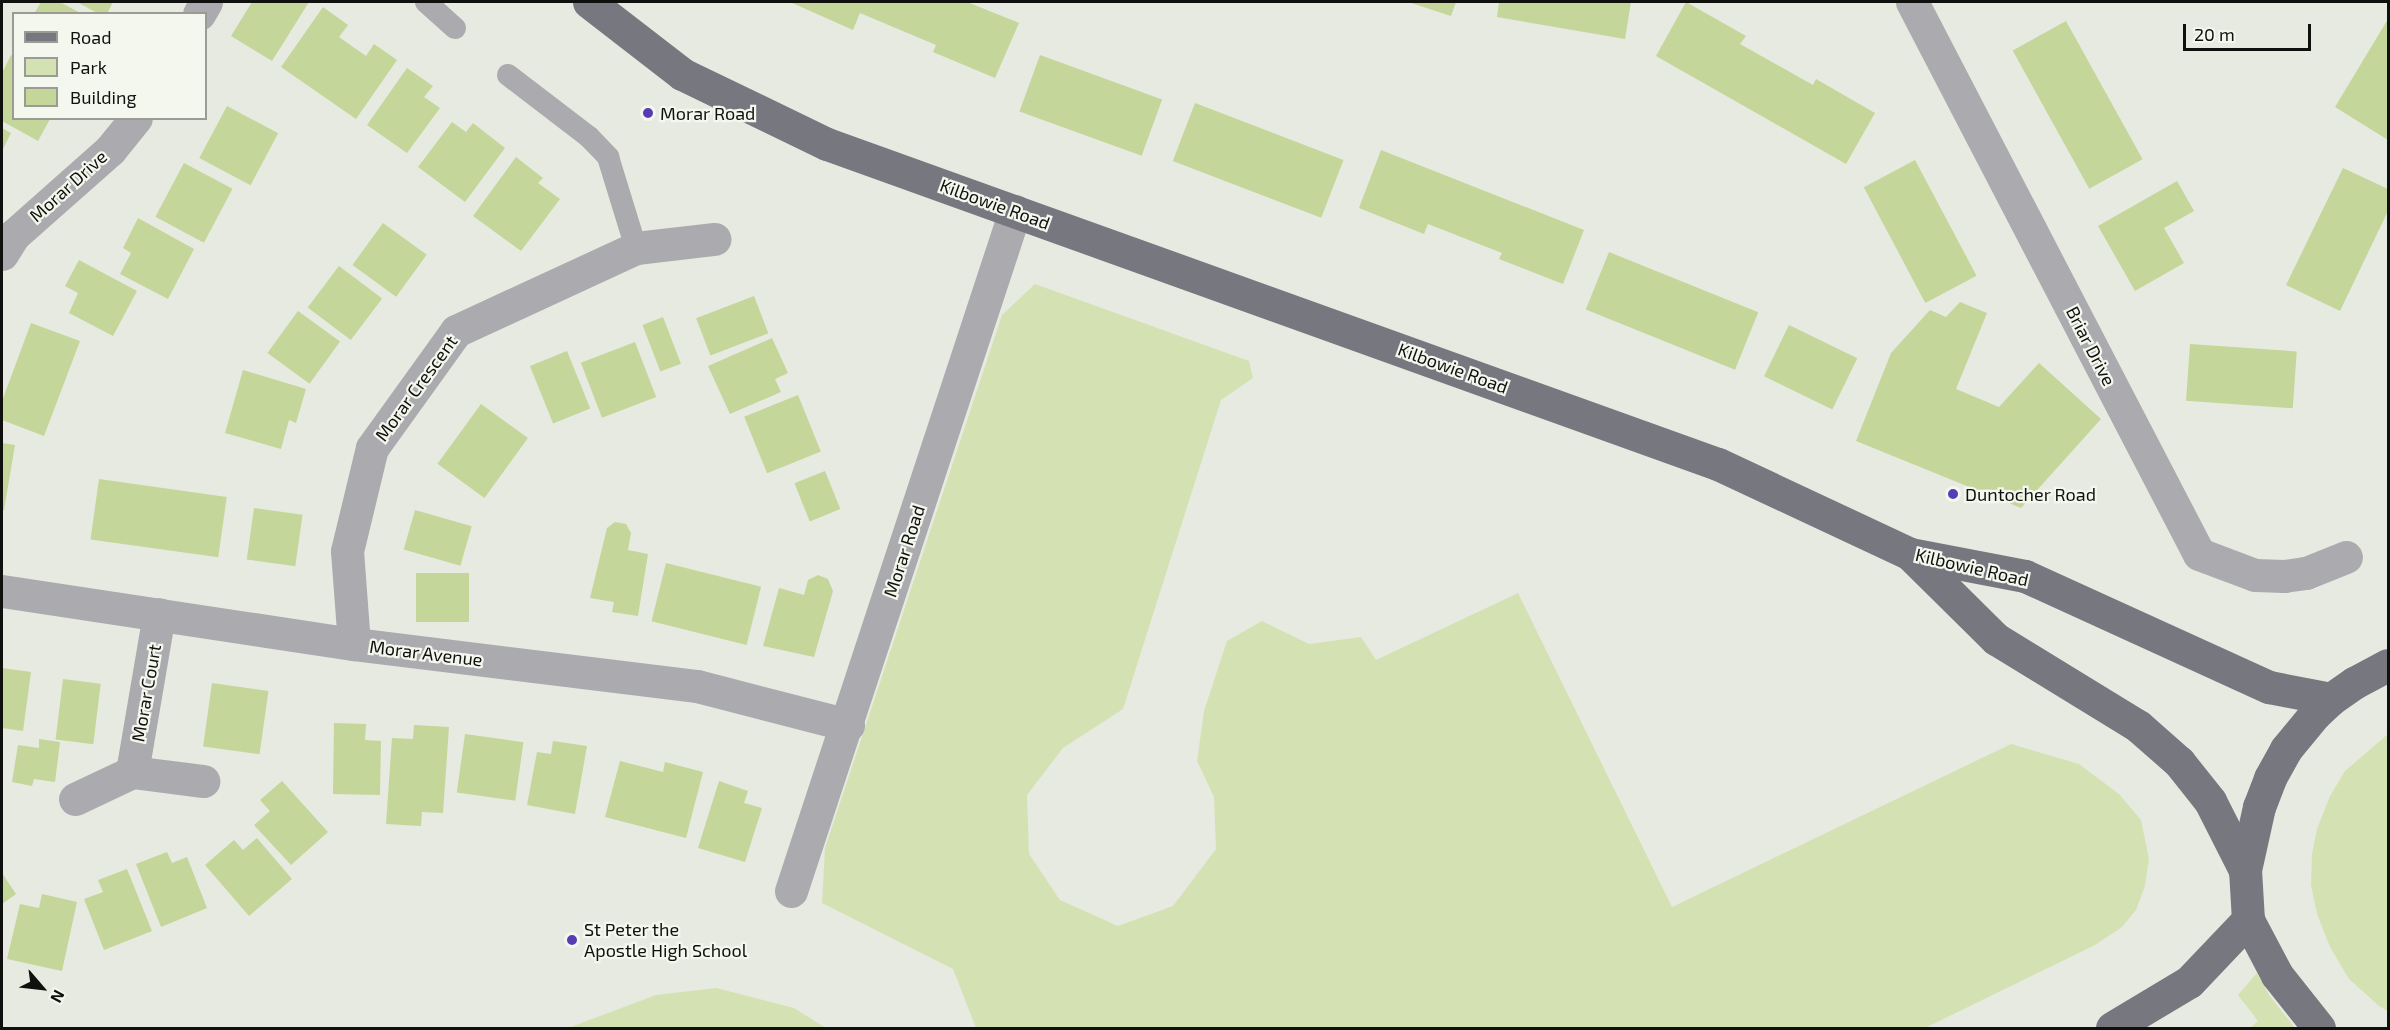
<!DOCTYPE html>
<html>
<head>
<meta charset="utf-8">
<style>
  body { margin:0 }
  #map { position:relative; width:2390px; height:1030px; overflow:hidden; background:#e7eae0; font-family:"Exo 2",sans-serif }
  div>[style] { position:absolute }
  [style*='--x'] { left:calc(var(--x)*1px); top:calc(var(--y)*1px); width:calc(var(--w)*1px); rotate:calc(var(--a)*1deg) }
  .green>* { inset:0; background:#d4e2b3 }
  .building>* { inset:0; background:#c4d699; transform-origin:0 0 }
  .lane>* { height:22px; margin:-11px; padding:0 11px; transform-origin:11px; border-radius:11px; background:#ababaf }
  .street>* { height:33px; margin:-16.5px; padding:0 16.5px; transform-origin:16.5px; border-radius:16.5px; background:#ababaf }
  .primary>* { height:33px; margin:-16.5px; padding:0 16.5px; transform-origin:16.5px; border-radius:16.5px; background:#77777f }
  .dots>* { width:16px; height:16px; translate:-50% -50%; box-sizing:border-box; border:3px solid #f4f7ee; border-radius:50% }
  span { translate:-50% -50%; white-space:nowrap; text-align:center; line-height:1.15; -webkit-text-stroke:4.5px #f4f7ee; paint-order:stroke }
  .poi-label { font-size:18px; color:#10110e }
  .left { translate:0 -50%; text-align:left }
  .street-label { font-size:18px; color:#10110e }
  .frame { position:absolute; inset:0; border:3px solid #10110e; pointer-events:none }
  .legend { position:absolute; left:12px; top:12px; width:195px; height:108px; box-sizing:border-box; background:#f4f7ee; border:2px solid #999b94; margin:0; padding:8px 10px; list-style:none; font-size:18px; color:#10110e }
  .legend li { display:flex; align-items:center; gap:12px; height:30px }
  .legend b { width:30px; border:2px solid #999b94 }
  .north { position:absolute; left:12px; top:958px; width:60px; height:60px; -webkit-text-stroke:4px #f4f7ee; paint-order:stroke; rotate:118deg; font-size:16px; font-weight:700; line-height:24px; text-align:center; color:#10110e }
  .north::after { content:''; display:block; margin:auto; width:21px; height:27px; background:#10110e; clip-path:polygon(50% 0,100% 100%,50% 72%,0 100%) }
  .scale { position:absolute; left:2183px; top:24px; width:128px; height:27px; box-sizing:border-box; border:3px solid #10110e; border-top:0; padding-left:8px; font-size:18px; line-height:21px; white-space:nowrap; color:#10110e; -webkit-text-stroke:4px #f4f7ee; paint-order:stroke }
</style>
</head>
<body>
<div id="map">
  <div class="green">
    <i style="clip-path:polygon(1035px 284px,1249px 361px,1253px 378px,1221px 400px,1123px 709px,1063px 748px,1027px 795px,1029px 854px,1060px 900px,1118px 926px,1173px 906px,1216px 849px,1214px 797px,1197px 761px,1204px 711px,1227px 641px,1262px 621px,1309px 644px,1361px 637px,1376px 660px,1518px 593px,1672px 907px,2011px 744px,2079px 764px,2119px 794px,2141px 820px,2149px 859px,2145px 886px,2136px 910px,2122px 927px,2095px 945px,1925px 1028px,976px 1028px,953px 969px,822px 903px,825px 848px,1002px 315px)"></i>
    <i style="clip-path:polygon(2388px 734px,2388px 1011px,2379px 1006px,2349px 979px,2330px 947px,2317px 914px,2311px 885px,2312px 854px,2317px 829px,2330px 796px,2345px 771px)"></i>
    <i style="clip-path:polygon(2257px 973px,2269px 995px,2295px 1028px,2250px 1028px,2258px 1021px,2238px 995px)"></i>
    <i style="clip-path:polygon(716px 988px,794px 1008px,826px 1028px,568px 1028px,656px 995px)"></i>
  </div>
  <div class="building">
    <i style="clip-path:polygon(41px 2px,60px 2px,82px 14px,34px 14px)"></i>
    <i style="clip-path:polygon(77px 2px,113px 2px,107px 14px,99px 14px)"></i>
    <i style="clip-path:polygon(252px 2px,309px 2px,272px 61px,231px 36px)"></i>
    <i style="clip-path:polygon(790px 2px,967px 2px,1019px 23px,995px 78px,933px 52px,936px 45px,860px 13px,853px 30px)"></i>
    <i style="clip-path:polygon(1408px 2px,1456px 2px,1451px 16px)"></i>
    <i style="clip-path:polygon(1499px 2px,1631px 2px,1625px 39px,1497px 17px)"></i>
    <i style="clip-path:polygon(1686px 2px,1746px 36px,1740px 44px,1813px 85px,1816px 79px,1875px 113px,1846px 164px,1656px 56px)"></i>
    <i style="clip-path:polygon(323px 7px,348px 25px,339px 37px,366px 56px,374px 44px,397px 60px,356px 119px,281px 67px)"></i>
    <i style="clip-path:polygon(2388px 19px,2388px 140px,2335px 107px)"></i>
    <i style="left:2066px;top:21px;width:158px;height:61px;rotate:61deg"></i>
    <i style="clip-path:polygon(11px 55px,14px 57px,14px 118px,50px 119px,38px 141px,2px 121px,2px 73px)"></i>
    <i style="left:1040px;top:55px;width:130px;height:60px;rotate:20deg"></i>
    <i style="clip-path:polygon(407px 68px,433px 86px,424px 97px,440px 108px,407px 153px,367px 125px)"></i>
    <i style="left:1195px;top:103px;width:159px;height:62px;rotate:21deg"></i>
    <i style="left:227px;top:106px;width:58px;height:59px;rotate:28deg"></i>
    <i style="clip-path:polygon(452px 122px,466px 132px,473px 123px,505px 148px,465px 202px,418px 167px)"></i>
    <i style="clip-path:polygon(2px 128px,11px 133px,2px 151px)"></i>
    <i style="clip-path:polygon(1381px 150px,1584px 230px,1563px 284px,1499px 259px,1502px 253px,1428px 224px,1424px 234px,1359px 208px)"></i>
    <i style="clip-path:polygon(516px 157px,543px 178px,538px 183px,560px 199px,521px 251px,473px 216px)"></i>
    <i style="left:1915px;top:160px;width:131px;height:58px;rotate:62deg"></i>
    <i style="left:184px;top:163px;width:55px;height:61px;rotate:28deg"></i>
    <i style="clip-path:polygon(2343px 168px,2388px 189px,2388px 211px,2340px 311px,2286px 285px)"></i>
    <i style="clip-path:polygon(2177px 181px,2194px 211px,2164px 228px,2184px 263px,2135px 291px,2098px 226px)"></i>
    <i style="clip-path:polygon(138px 218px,194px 249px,168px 299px,120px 274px,131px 253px,123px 248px)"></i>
    <i style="left:383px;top:223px;width:54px;height:52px;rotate:36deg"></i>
    <i style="left:1609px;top:252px;width:161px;height:62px;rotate:22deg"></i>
    <i style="clip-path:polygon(79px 260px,137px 291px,113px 336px,69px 313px,78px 293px,65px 286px)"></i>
    <i style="left:339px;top:266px;width:54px;height:52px;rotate:37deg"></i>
    <i style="left:754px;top:296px;width:40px;height:62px;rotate:69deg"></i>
    <i style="clip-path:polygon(1960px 302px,1987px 313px,1956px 389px,1999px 407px,2039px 363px,2101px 419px,2021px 508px,1856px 441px,1891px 353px,1930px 310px,1946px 317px)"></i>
    <i style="left:298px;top:311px;width:52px;height:52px;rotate:36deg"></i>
    <i style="left:663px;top:317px;width:50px;height:22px;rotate:69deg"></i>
    <i style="clip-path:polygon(31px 323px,80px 341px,44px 436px,2px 420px,2px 401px)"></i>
    <i style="left:1789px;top:325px;width:76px;height:57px;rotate:26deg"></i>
    <i style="clip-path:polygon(772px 338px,788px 373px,775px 379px,781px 392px,730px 414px,708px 366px)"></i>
    <i style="left:635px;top:342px;width:59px;height:58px;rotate:69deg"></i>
    <i style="left:2190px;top:344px;width:107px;height:57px;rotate:4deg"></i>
    <i style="left:567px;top:351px;width:62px;height:40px;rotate:68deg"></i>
    <i style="clip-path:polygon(243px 370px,306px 389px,296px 423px,289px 420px,281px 449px,225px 433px)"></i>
    <i style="left:798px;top:395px;width:61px;height:58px;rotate:68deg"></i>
    <i style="left:481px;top:404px;width:58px;height:74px;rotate:36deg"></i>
    <i style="clip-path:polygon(2px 443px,15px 445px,4px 510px,2px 510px)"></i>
    <i style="left:825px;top:471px;width:41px;height:33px;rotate:68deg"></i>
    <i style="left:99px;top:479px;width:129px;height:61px;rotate:8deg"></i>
    <i style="left:254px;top:508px;width:49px;height:52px;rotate:8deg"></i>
    <i style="left:415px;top:510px;width:59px;height:41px;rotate:16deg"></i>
    <i style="clip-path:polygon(615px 522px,626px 524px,631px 533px,628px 550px,648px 554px,638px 616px,612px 612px,614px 602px,590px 598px,607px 528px)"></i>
    <i style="left:666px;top:563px;width:98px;height:60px;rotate:14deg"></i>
    <i style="left:416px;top:573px;width:53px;height:49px"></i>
    <i style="clip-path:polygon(818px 575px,828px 579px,833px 591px,814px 657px,763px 646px,779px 588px,804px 595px,808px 580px)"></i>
    <i style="clip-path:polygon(2px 668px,31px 672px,23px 731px,2px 728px)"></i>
    <i style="left:63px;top:679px;width:38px;height:61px;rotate:7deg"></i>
    <i style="left:212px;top:683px;width:57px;height:64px;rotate:8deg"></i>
    <i style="clip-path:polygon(334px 723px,366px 724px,365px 740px,381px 741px,380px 795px,333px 794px)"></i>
    <i style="clip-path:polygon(414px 725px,449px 727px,443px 813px,422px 812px,421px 826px,386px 824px,392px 738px,413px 739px)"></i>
    <i style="left:465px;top:734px;width:59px;height:59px;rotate:8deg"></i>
    <i style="clip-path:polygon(39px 739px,60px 742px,55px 782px,34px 779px,32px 786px,12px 782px,18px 745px,39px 748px)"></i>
    <i style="clip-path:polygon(553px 741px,587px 746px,575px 814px,527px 805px,537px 752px,551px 754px)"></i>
    <i style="clip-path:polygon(620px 761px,663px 772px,665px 762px,703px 772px,686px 838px,605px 817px)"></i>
    <i style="clip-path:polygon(282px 781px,328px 832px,291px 865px,254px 825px,270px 811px,260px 800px)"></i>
    <i style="clip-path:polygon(719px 781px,748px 791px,744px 803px,762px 808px,745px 862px,698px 848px)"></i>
    <i style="clip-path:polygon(257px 838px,292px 879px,249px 916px,205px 865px,234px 840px,243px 850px)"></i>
    <i style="clip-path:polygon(167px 852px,172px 863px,187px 857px,207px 908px,161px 927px,136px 864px)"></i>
    <i style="clip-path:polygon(127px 869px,152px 931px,104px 950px,84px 899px,103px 892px,98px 880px)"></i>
    <i style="clip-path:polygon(2px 873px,16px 894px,2px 904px)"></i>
    <i style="clip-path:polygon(42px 894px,77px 902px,62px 971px,7px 959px,20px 904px,39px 908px)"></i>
  </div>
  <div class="lane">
    <i style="--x:426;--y:2;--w:39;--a:42"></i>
    <i style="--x:508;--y:75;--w:102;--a:37.4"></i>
    <i style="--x:589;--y:137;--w:28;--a:46"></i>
    <i style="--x:608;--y:157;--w:95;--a:72.9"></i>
  </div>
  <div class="street">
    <i style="--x:1912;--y:2;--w:622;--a:62.53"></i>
    <i style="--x:2199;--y:554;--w:60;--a:20.6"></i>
    <i style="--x:2255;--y:575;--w:29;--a:2"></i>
    <i style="--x:2284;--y:576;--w:22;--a:-8"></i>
    <i style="--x:2306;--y:573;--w:43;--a:-21.8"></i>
    <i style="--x:199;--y:14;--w:14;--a:-60"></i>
    <i style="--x:2;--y:254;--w:22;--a:-58"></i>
    <i style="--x:14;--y:235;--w:128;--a:-41.5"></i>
    <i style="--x:110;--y:150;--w:41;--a:-50.9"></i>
    <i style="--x:2;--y:591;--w:356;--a:8.6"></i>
    <i style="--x:354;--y:644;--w:346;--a:7"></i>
    <i style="--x:697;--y:686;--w:156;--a:14.5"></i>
    <i style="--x:354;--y:644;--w:93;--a:-94.3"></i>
    <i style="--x:347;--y:551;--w:106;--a:-76.4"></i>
    <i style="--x:372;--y:448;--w:144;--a:-54.3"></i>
    <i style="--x:456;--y:331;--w:198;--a:-24.8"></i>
    <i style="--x:636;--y:248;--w:79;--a:-6.6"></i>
    <i style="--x:132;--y:772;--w:160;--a:-80.3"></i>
    <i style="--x:75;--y:799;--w:63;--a:-25.3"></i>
    <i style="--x:132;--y:772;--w:72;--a:7.2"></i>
    <i style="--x:791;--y:891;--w:716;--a:-71.77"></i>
  </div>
  <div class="primary">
    <i style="--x:589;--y:2;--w:118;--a:37.7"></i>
    <i style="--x:682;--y:74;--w:161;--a:25.8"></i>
    <i style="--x:827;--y:144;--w:947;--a:19.76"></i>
    <i style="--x:1718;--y:464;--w:212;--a:25.1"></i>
    <i style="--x:1910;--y:554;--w:117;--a:10.8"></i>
    <i style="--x:2025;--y:576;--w:268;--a:24.5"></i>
    <i style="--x:2269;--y:687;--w:63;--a:11"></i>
    <i style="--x:1910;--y:554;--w:121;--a:44.7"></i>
    <i style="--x:1996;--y:639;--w:167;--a:31.5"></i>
    <i style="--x:2138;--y:726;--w:55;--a:41.3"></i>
    <i style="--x:2179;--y:762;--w:50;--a:51.5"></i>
    <i style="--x:2210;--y:801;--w:77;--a:63.1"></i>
    <i style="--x:2112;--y:1028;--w:90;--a:-30.9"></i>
    <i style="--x:2189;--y:982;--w:86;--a:-46.4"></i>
    <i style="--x:2319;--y:1028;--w:68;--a:-128.4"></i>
    <i style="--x:2277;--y:975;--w:62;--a:-117.8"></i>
    <i style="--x:2248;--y:920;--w:50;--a:-93.4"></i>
    <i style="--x:2245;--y:870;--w:65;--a:-77.5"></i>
    <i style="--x:2259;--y:807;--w:31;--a:-69"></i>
    <i style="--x:2270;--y:778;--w:33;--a:-61"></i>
    <i style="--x:2286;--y:749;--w:45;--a:-50.4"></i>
    <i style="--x:2315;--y:714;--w:22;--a:-43"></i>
    <i style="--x:2331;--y:699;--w:28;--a:-35"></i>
    <i style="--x:2354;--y:683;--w:38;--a:-28"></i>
  </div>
  <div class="dots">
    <i style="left:648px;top:113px;background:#563db5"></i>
    <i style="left:1953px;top:494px;background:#563db5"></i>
    <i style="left:572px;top:940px;background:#563db5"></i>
  </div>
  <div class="poi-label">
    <span class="left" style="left:660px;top:113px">Morar Road</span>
    <span class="left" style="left:1965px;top:494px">Duntocher Road</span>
    <span class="left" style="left:584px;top:940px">St Peter the<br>Apostle High School</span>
  </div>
  <div class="street-label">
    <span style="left:68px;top:186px;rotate:-42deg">Morar Drive</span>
    <span style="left:995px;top:204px;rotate:20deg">Kilbowie Road</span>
    <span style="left:2091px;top:346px;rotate:63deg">Briar Drive</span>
    <span style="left:1453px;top:368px;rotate:20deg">Kilbowie Road</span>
    <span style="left:416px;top:388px;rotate:-54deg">Morar Crescent</span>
    <span style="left:904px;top:551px;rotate:-72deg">Morar Road</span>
    <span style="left:1972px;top:567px;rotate:13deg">Kilbowie Road</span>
    <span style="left:426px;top:653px;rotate:7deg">Morar Avenue</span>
    <span style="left:146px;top:693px;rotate:-80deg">Morar Court</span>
  </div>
  <div class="frame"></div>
  <ul class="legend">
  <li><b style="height:8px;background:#77777f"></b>Road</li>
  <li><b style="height:16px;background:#d4e2b3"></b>Park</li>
  <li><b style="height:16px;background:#c4d699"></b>Building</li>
  </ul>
  <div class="north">N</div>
  <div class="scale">20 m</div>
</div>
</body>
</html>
